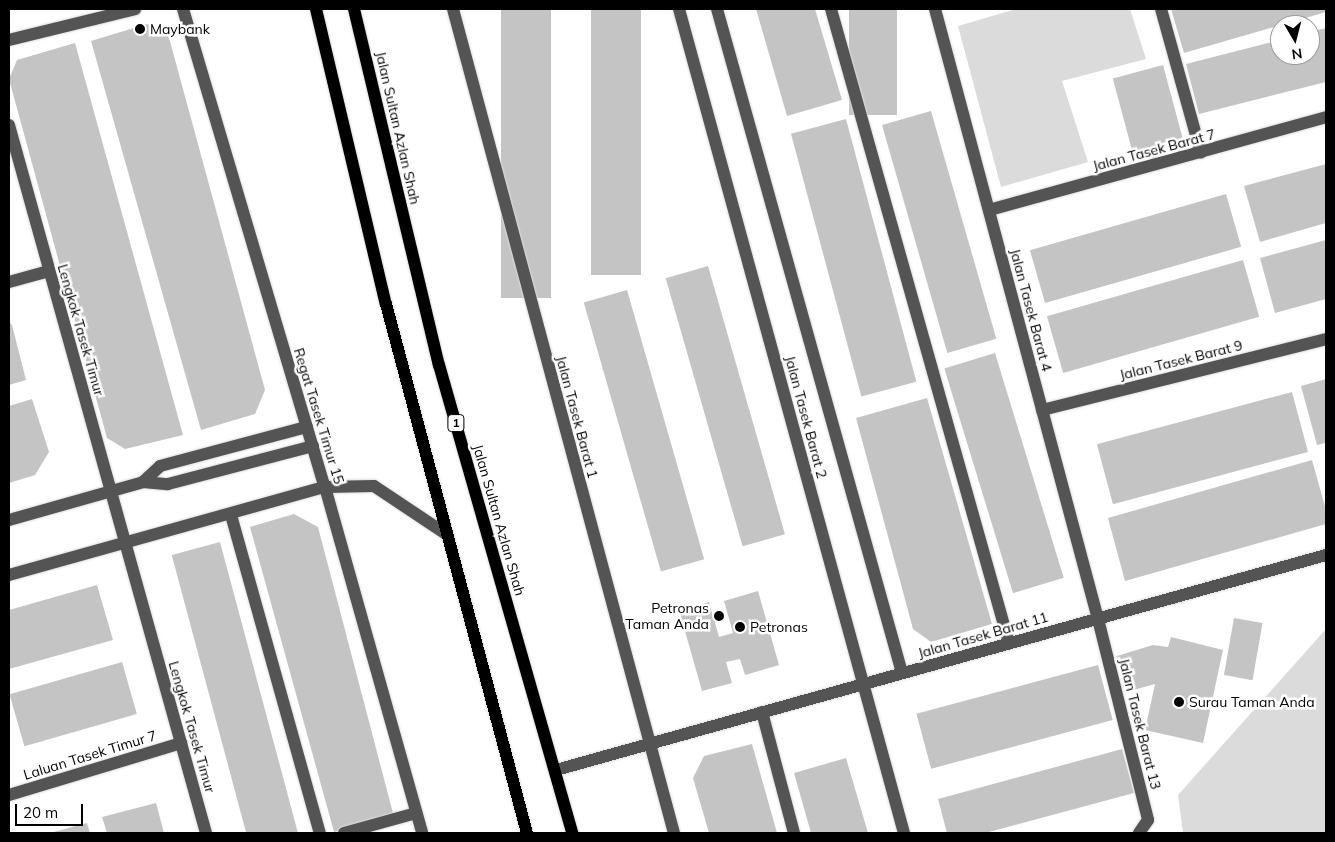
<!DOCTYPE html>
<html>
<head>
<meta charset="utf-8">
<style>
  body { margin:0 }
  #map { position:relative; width:1335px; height:842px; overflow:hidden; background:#fff; font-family:Mulish,sans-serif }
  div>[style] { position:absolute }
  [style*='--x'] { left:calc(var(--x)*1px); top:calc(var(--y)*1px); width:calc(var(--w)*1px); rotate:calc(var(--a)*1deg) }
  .green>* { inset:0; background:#dbdbdb }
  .building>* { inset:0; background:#c4c4c4; transform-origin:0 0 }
  .roads { filter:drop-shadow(0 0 1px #dbdbdb) drop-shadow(0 0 1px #dbdbdb) }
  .minor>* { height:12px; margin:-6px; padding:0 6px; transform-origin:6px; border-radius:6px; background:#545454 }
  .major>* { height:12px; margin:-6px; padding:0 6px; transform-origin:6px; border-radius:6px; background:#000 }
  .dots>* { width:14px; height:14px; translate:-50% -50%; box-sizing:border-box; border:2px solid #fff; border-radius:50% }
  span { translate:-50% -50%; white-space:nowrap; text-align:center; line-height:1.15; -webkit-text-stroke:5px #fff; paint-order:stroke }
  .shield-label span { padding:1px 4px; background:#fff; border:1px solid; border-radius:4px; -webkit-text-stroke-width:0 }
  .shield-label { font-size:12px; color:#000; font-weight:700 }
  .poi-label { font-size:14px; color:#000 }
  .left { translate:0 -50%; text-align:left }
  .right { translate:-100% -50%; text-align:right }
  .street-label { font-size:14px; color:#000 }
  .frame { position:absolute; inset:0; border:10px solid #000; pointer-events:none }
  .north { position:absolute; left:1270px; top:15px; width:50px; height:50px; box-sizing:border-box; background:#fff; border:1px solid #999; border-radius:50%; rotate:172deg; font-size:14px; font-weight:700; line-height:20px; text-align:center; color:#000 }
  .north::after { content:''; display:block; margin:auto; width:18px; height:22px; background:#000; clip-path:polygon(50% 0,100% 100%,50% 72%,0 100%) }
  .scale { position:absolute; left:15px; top:804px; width:68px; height:22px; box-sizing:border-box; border:2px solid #000; border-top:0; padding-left:6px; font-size:15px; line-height:18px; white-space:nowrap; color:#000; -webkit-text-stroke:4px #fff; paint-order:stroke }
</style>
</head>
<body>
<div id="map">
  <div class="green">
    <i style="clip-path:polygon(1016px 9px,1130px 9px,1146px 59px,1062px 81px,1088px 162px,1001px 187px,958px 26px)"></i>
    <i style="clip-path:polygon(1326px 629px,1326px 833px,1183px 833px,1178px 795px)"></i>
  </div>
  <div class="building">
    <i style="left:501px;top:9px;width:50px;height:289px"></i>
    <i style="left:591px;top:9px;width:50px;height:266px"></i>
    <i style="clip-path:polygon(756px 9px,815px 9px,842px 100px,787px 116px)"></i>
    <i style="left:849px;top:9px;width:48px;height:106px"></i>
    <i style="clip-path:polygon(1171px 9px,1326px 9px,1326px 12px,1184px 53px)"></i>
    <i style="clip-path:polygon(147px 24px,168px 34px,265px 390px,255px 414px,201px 430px,91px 41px)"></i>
    <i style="clip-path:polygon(1326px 28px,1326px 82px,1199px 114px,1186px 64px,1280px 40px,1280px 55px,1310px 55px,1310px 32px)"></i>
    <i style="clip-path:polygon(75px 43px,183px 435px,125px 449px,107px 438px,9px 79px,17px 60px)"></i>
    <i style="left:1163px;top:65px;width:79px;height:52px;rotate:75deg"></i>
    <i style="left:931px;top:111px;width:237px;height:51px;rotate:74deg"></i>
    <i style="left:846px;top:119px;width:272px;height:57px;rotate:75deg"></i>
    <i style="clip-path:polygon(1326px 164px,1326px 223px,1260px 242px,1244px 186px)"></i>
    <i style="left:1226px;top:194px;width:55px;height:204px;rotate:74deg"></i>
    <i style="clip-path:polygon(1326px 240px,1326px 299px,1275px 313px,1260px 258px)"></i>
    <i style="left:1243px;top:260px;width:59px;height:204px;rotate:74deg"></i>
    <i style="left:708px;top:266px;width:279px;height:44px;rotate:74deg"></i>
    <i style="left:627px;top:290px;width:280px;height:45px;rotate:74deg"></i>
    <i style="clip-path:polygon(9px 322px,12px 325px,26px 380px,9px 385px)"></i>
    <i style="left:995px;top:353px;width:235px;height:53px;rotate:73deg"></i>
    <i style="clip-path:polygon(1326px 379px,1326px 443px,1317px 445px,1301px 386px)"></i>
    <i style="left:1292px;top:392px;width:62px;height:202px;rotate:75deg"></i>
    <i style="clip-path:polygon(927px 398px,992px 624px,931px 642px,913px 629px,856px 418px)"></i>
    <i style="clip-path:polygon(32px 399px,49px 452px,35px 475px,9px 483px,9px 406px)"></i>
    <i style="clip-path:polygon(1312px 460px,1326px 510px,1326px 524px,1125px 581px,1108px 518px)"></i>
    <i style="clip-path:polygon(294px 514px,318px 527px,394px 817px,334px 832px,250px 527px)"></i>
    <i style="left:220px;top:542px;width:302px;height:50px;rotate:75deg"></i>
    <i style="clip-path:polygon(97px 585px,113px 640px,9px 669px,9px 610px)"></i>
    <i style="clip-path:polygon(758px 591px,779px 665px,745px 675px,740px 659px,726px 662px,732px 683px,702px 691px,679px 610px,709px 602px,719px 637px,733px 633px,724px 601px)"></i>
    <i style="left:1234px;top:618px;width:29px;height:58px;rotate:10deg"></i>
    <i style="clip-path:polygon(1171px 637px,1223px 650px,1203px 743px,1145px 730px,1155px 684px,1126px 692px,1117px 656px,1153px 645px,1168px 647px)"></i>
    <i style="left:122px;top:662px;width:54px;height:117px;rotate:74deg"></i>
    <i style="left:1098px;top:665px;width:57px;height:188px;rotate:75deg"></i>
    <i style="clip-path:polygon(752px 744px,777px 833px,709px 833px,693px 778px,704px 756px)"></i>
    <i style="clip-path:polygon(1122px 749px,1134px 793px,985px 833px,947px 833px,938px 799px)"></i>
    <i style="clip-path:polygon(846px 758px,868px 833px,811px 833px,794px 773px)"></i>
    <i style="clip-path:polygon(156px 803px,164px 833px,107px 833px,102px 817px)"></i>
    <i style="clip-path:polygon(87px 823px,90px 833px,50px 833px)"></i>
  </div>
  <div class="roads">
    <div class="minor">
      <i style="--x:183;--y:9;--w:499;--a:73.5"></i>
      <i style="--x:325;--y:487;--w:359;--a:74.3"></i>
      <i style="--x:453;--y:9;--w:853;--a:74.99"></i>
      <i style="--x:679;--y:9;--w:854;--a:74.73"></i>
      <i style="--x:717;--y:9;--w:689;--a:74.43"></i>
      <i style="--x:831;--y:9;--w:659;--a:74.32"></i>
      <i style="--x:935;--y:9;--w:631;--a:75.04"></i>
      <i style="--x:1098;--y:619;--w:207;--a:76"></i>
      <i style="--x:1148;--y:820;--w:16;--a:125"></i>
      <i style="--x:1161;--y:9;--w:149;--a:74.5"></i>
      <i style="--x:9;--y:40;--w:130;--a:-13.8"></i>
      <i style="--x:9;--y:125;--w:735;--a:74.45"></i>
      <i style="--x:989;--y:210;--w:350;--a:-15.4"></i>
      <i style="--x:9;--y:282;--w:41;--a:-15.4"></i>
      <i style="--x:1042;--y:410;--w:293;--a:-14"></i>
      <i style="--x:143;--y:482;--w:23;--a:-43"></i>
      <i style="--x:160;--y:466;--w:152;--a:-14.9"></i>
      <i style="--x:231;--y:515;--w:330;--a:74.4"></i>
      <i style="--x:9;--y:520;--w:139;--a:-15.8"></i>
      <i style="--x:143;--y:482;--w:25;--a:5"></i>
      <i style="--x:168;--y:484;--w:150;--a:-14.7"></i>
      <i style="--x:9;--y:575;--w:328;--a:-15.6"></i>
      <i style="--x:325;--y:487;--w:49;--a:-1.2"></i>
      <i style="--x:374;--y:486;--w:87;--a:33.7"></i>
      <i style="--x:762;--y:712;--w:125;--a:75.2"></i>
      <i style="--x:556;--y:770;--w:799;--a:-15.6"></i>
      <i style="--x:9;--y:795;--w:180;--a:-16.8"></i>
      <i style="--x:344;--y:833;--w:75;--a:-15.5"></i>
    </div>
    <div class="major">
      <i style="--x:316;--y:9;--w:303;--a:76.7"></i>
      <i style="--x:386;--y:304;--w:547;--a:75.08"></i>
      <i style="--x:354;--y:9;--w:366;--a:76.6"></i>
      <i style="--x:439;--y:365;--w:487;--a:74.1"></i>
    </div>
  </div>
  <div class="dots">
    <i style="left:140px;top:29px;background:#000"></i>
    <i style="left:719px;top:616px;background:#000"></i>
    <i style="left:740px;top:627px;background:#000"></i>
    <i style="left:1179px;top:702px;background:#000"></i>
  </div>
  <div class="shield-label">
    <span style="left:456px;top:423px">1</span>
  </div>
  <div class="poi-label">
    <span class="left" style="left:150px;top:29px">Maybank</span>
    <span class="right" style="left:709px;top:616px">Petronas<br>Taman Anda</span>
    <span class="left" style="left:750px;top:627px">Petronas</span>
    <span class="left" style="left:1189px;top:702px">Surau Taman Anda</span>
  </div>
  <div class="street-label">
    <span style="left:398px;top:128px;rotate:77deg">Jalan Sultan Azlan Shah</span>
    <span style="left:1154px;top:150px;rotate:-15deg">Jalan Tasek Barat 7</span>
    <span style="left:1031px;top:310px;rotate:75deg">Jalan Tasek Barat 4</span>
    <span style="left:81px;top:330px;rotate:74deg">Lengkok Tasek Timur</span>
    <span style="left:1181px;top:360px;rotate:-14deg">Jalan Tasek Barat 9</span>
    <span style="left:319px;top:416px;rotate:73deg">Regat Tasek Timur 15</span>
    <span style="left:577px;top:417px;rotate:75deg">Jalan Tasek Barat 1</span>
    <span style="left:806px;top:417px;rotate:75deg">Jalan Tasek Barat 2</span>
    <span style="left:499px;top:520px;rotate:74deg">Jalan Sultan Azlan Shah</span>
    <span style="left:983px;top:635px;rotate:-16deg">Jalan Tasek Barat 11</span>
    <span style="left:1140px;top:724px;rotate:76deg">Jalan Tasek Barat 13</span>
    <span style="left:192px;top:727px;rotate:74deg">Lengkok Tasek Timur</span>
    <span style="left:90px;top:755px;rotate:-17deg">Laluan Tasek Timur 7</span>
  </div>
  <div class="frame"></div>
  <div class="north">N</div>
  <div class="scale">20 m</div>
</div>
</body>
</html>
